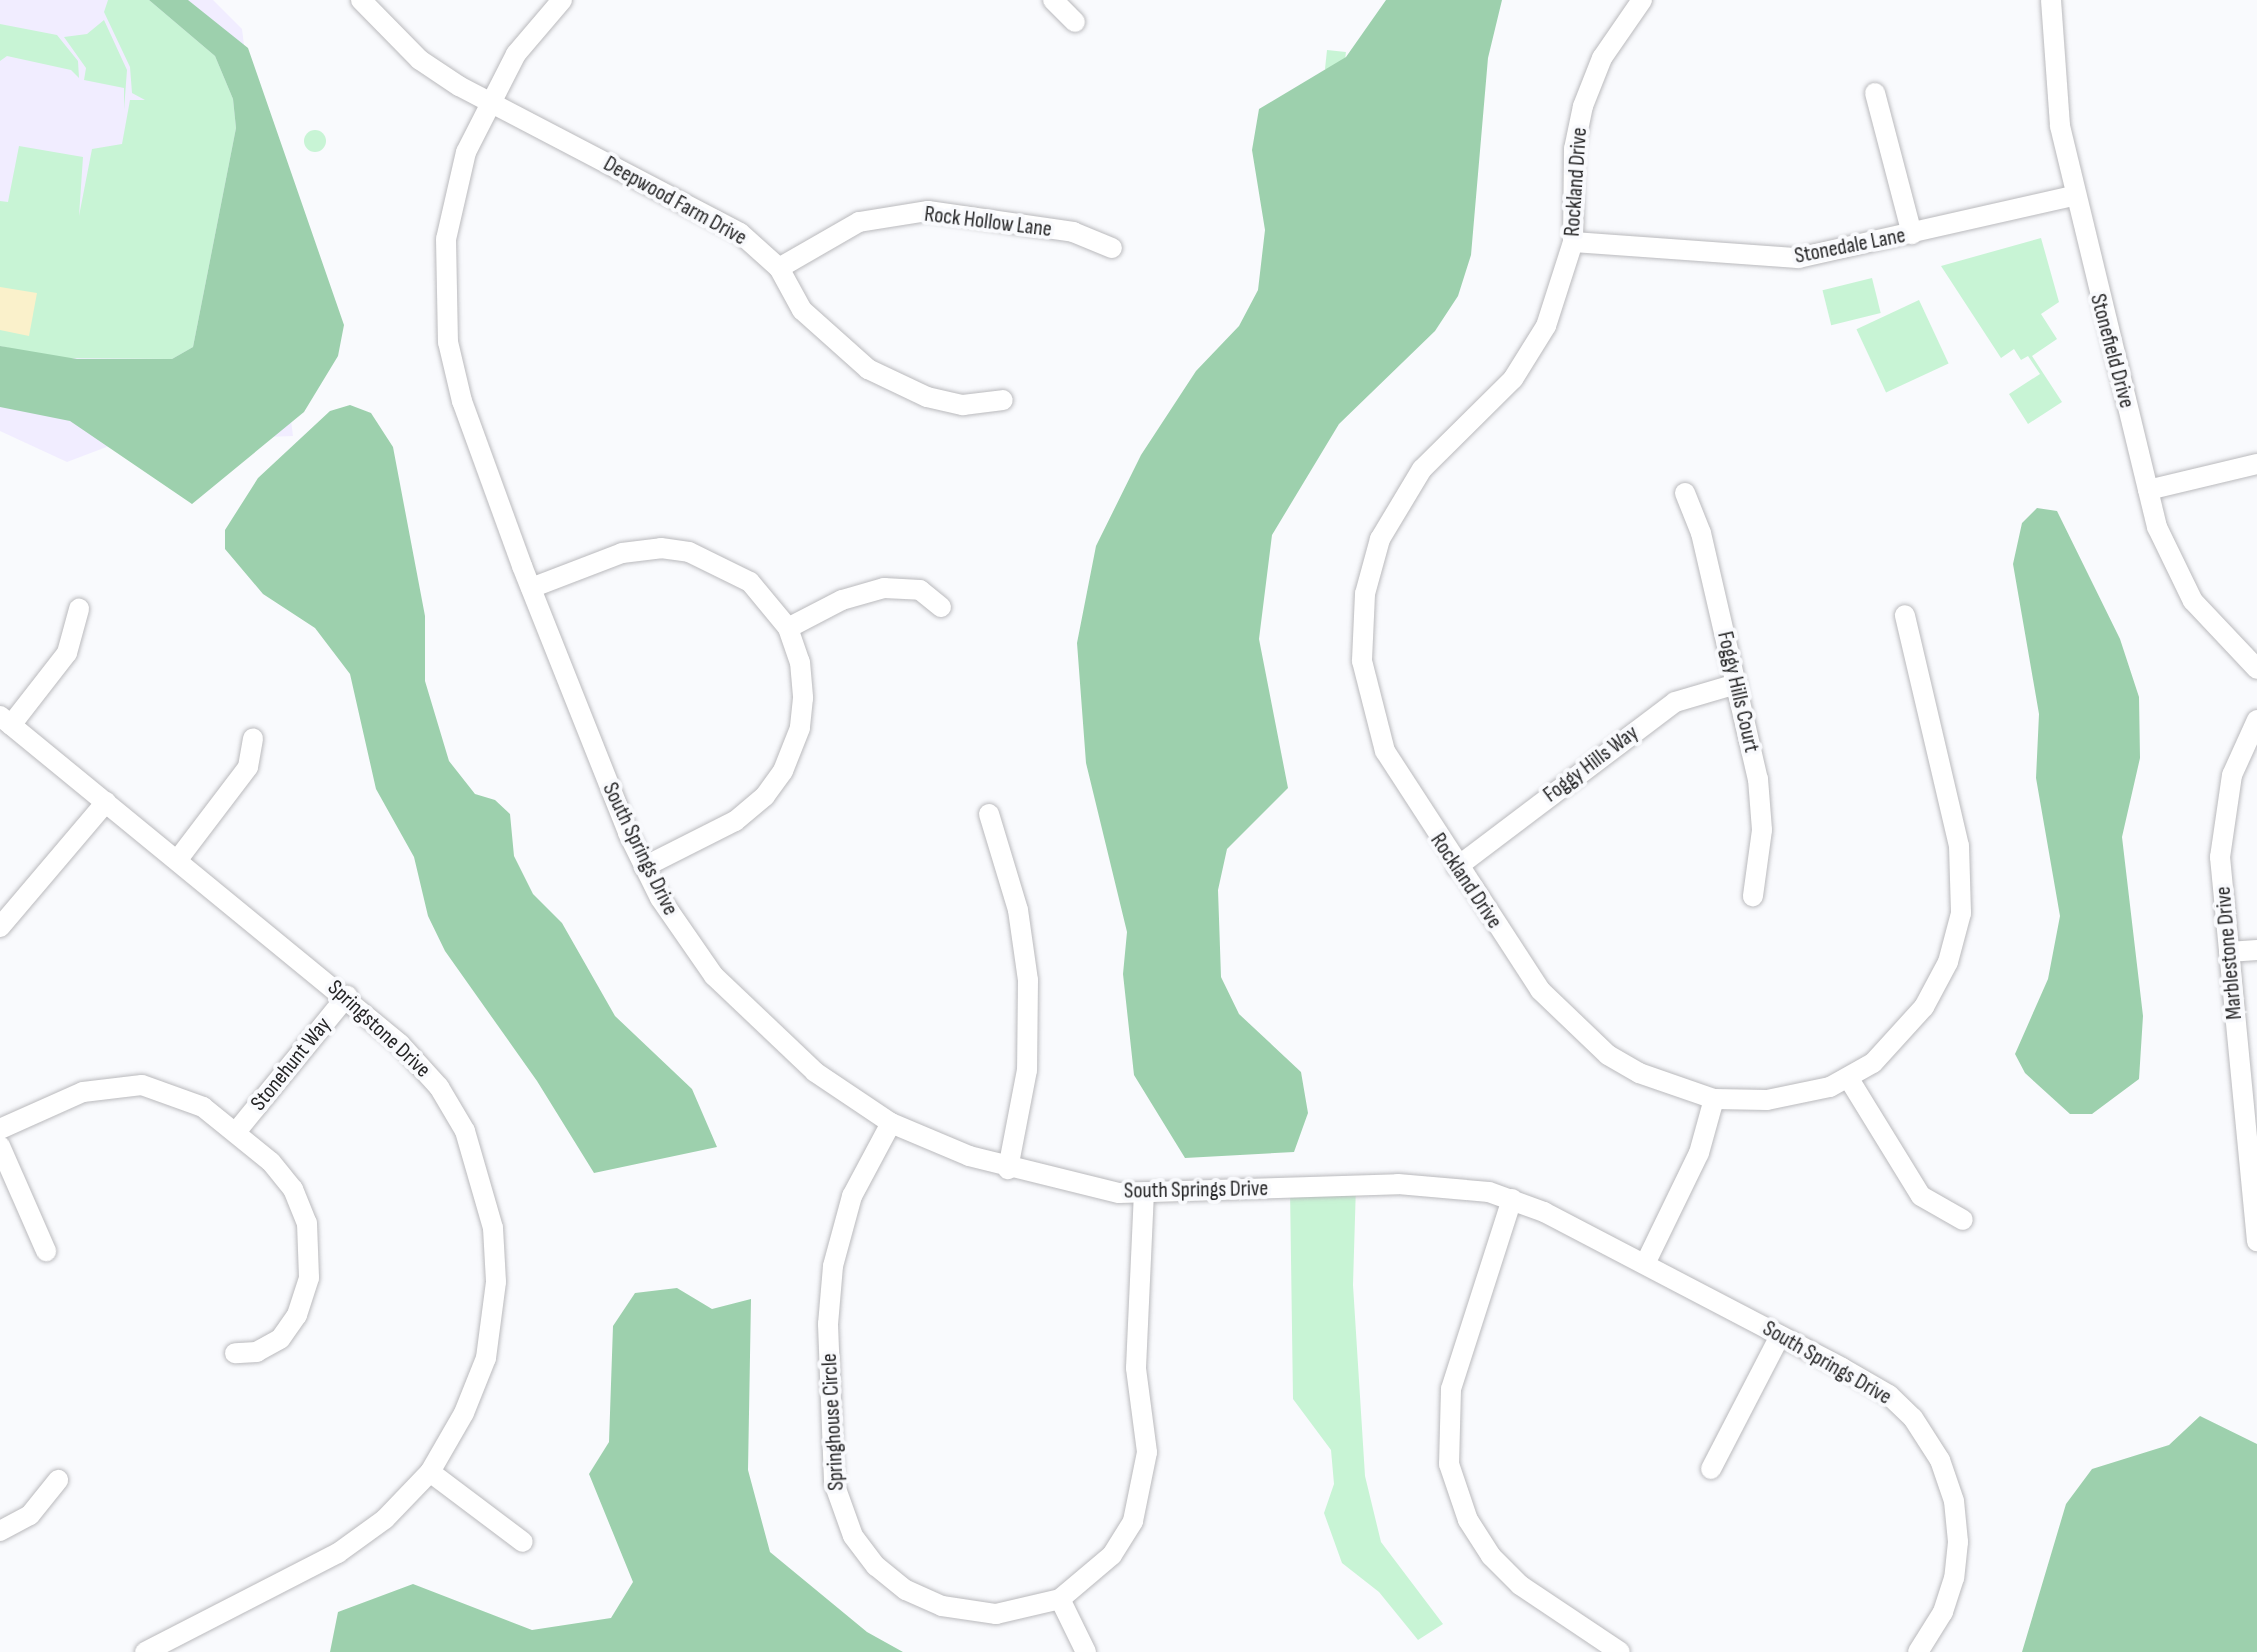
<!DOCTYPE html>
<html>
<head>
<meta charset="utf-8">
<style>
  body { margin:0 }
  #map { position:relative; width:2257px; height:1652px; overflow:hidden; background:#f9fafd; font-family:"Sofia Sans Condensed",sans-serif }
  div>[style] { position:absolute }
  [style*='--x'] { left:calc(var(--x)*1px); top:calc(var(--y)*1px); width:calc(var(--w)*1px); rotate:calc(var(--a)*1deg) }
  .education>* { inset:0; background:#f1edff }
  .green>* { inset:0; background:#c8f4d5; transform-origin:0 0 }
  .round { border-radius:50% }
  .forest>* { inset:0; background:#9dd0ad }
  .sand>* { inset:0; background:#faf1cb }
  .roads { filter:drop-shadow(0 0 2px #bababd) drop-shadow(0 0 2px #bababd) }
  .minor>* { height:20px; margin:-10px; padding:0 10px; transform-origin:10px; border-radius:10px; background:#fff }
  span { translate:-50% -50%; white-space:nowrap; text-align:center; line-height:1.15; -webkit-text-stroke:8px #f9fafd; paint-order:stroke }
  .street-label { font-size:22px; color:#252526 }
</style>
</head>
<body>
<div id="map">
  <div class="education">
    <i style="clip-path:polygon(0 0,213px 0,242px 29px,293px 436px,117px 443px,67px 462px,0 431px)"></i>
  </div>
  <div class="green">
    <i style="clip-path:polygon(108px 0,149px 0,215px 56px,233px 99px,236px 128px,193px 347px,172px 359px,51px 358px,0 346px,0 201px,8px 202px,19px 146px,83px 157px,79px 216px,92px 149px,122px 144px,130px 100px,145px 100px,132px 93px,130px 67px,104px 12px)"></i>
    <i style="clip-path:polygon(104px 20px,127px 70px,124px 110px,124px 88px,84px 80px,86px 68px,64px 37px,87px 34px)"></i>
    <i style="clip-path:polygon(0 24px,57px 35px,78px 61px,79px 78px,71px 70px,7px 56px,0 61px)"></i>
    <i style="left:1327px;top:50px;width:19px;height:19px;rotate:6deg"></i>
    <i class="round" style="left:304px;top:130px;width:22px;height:22px"></i>
    <i style="clip-path:polygon(2041px 238px,2059px 302px,2041px 314px,2057px 339px,2032px 356px,2062px 402px,2028px 424px,2009px 394px,2040px 374px,2028px 356px,2021px 360px,2014px 349px,2001px 358px,1941px 266px)"></i>
    <i style="left:1872px;top:278px;width:36px;height:51px;rotate:76deg"></i>
    <i style="left:1919px;top:300px;width:70px;height:69px;rotate:65deg"></i>
    <i style="clip-path:polygon(1356px 1185px,1353px 1285px,1365px 1476px,1381px 1542px,1443px 1624px,1418px 1640px,1379px 1592px,1342px 1563px,1324px 1513px,1334px 1484px,1331px 1450px,1293px 1399px,1290px 1188px)"></i>
  </div>
  <div class="forest">
    <i style="clip-path:polygon(149px 0,188px 0,248px 48px,344px 325px,338px 356px,304px 412px,192px 504px,70px 421px,0 407px,0 346px,77px 359px,172px 359px,193px 347px,236px 128px,233px 99px,215px 56px)"></i>
    <i style="clip-path:polygon(1386px 0,1502px 0,1488px 58px,1471px 255px,1458px 296px,1435px 331px,1339px 424px,1272px 535px,1259px 639px,1288px 788px,1227px 849px,1218px 890px,1221px 977px,1239px 1014px,1301px 1072px,1308px 1113px,1294px 1152px,1185px 1158px,1134px 1075px,1123px 974px,1127px 932px,1086px 763px,1077px 643px,1096px 546px,1141px 455px,1196px 371px,1239px 326px,1258px 290px,1265px 230px,1252px 150px,1259px 109px,1346px 57px)"></i>
    <i style="clip-path:polygon(350px 405px,371px 413px,393px 447px,425px 616px,425px 681px,449px 761px,475px 794px,495px 800px,510px 814px,514px 856px,533px 894px,562px 923px,615px 1016px,692px 1089px,717px 1147px,594px 1173px,537px 1081px,445px 951px,428px 916px,414px 857px,376px 789px,350px 674px,315px 628px,263px 594px,225px 549px,225px 530px,258px 478px,330px 411px)"></i>
    <i style="clip-path:polygon(2037px 508px,2057px 511px,2120px 639px,2139px 697px,2140px 758px,2122px 837px,2143px 1016px,2139px 1079px,2092px 1114px,2070px 1114px,2025px 1073px,2015px 1054px,2048px 979px,2060px 916px,2036px 778px,2039px 714px,2013px 564px,2022px 523px)"></i>
    <i style="clip-path:polygon(677px 1288px,712px 1309px,751px 1299px,748px 1470px,770px 1552px,867px 1632px,903px 1652px,330px 1652px,338px 1612px,413px 1584px,532px 1630px,611px 1618px,633px 1582px,589px 1474px,609px 1442px,613px 1326px,635px 1293px)"></i>
    <i style="clip-path:polygon(2200px 1416px,2257px 1444px,2257px 1652px,2022px 1652px,2066px 1504px,2092px 1469px,2169px 1445px)"></i>
  </div>
  <div class="sand">
    <i style="clip-path:polygon(0 287px,37px 293px,29px 336px,0 330px)"></i>
  </div>
  <div class="roads">
    <div class="minor">
      <i style="--x:361;--y:0;--w:84;--a:45.5"></i>
      <i style="--x:420;--y:60;--w:47;--a:33.7"></i>
      <i style="--x:459;--y:86;--w:317;--a:27.6"></i>
      <i style="--x:740;--y:233;--w:52;--a:41.9"></i>
      <i style="--x:779;--y:268;--w:48;--a:61.3"></i>
      <i style="--x:802;--y:310;--w:89;--a:41.8"></i>
      <i style="--x:868;--y:369;--w:65;--a:25.4"></i>
      <i style="--x:927;--y:397;--w:37;--a:13"></i>
      <i style="--x:963;--y:405;--w:40;--a:-7.1"></i>
      <i style="--x:562;--y:0;--w:71;--a:130.4"></i>
      <i style="--x:516;--y:54;--w:110;--a:117"></i>
      <i style="--x:466;--y:152;--w:89;--a:102.9"></i>
      <i style="--x:446;--y:239;--w:103;--a:88.9"></i>
      <i style="--x:448;--y:342;--w:61;--a:76.7"></i>
      <i style="--x:462;--y:401;--w:176;--a:70"></i>
      <i style="--x:522;--y:566;--w:287;--a:68.3"></i>
      <i style="--x:628;--y:833;--w:72;--a:63.8"></i>
      <i style="--x:660;--y:898;--w:95;--a:55.3"></i>
      <i style="--x:714;--y:976;--w:139;--a:43.5"></i>
      <i style="--x:815;--y:1072;--w:92;--a:33.9"></i>
      <i style="--x:891;--y:1123;--w:85;--a:22.9"></i>
      <i style="--x:969;--y:1156;--w:154;--a:13.9"></i>
      <i style="--x:1119;--y:1193;--w:279;--a:-1.8"></i>
      <i style="--x:1398;--y:1184;--w:91;--a:5"></i>
      <i style="--x:1489;--y:1192;--w:59;--a:20"></i>
      <i style="--x:1544;--y:1212;--w:336;--a:27.6"></i>
      <i style="--x:1842;--y:1368;--w:54;--a:29.9"></i>
      <i style="--x:1889;--y:1395;--w:33;--a:44"></i>
      <i style="--x:1913;--y:1418;--w:50;--a:57.3"></i>
      <i style="--x:1940;--y:1460;--w:43;--a:71.1"></i>
      <i style="--x:1954;--y:1501;--w:41;--a:84.4"></i>
      <i style="--x:1958;--y:1542;--w:36;--a:96"></i>
      <i style="--x:1954;--y:1578;--w:36;--a:108"></i>
      <i style="--x:1943;--y:1612;--w:47;--a:122"></i>
      <i style="--x:1053;--y:0;--w:31;--a:45"></i>
      <i style="--x:1642;--y:0;--w:70;--a:124.6"></i>
      <i style="--x:1602;--y:58;--w:52;--a:111.6"></i>
      <i style="--x:1583;--y:106;--w:44;--a:101.8"></i>
      <i style="--x:1574;--y:149;--w:93;--a:90.6"></i>
      <i style="--x:1573;--y:242;--w:88;--a:107.8"></i>
      <i style="--x:1546;--y:326;--w:62;--a:121.9"></i>
      <i style="--x:1513;--y:379;--w:128;--a:135.3"></i>
      <i style="--x:1422;--y:469;--w:82;--a:121"></i>
      <i style="--x:1380;--y:539;--w:57;--a:105.3"></i>
      <i style="--x:1365;--y:594;--w:67;--a:92.6"></i>
      <i style="--x:1362;--y:661;--w:93;--a:75.7"></i>
      <i style="--x:1385;--y:751;--w:285;--a:57"></i>
      <i style="--x:1540;--y:990;--w:94;--a:43.7"></i>
      <i style="--x:1608;--y:1055;--w:36;--a:30"></i>
      <i style="--x:1639;--y:1073;--w:79;--a:19.1"></i>
      <i style="--x:1714;--y:1099;--w:53;--a:1.1"></i>
      <i style="--x:1767;--y:1100;--w:64;--a:-11.7"></i>
      <i style="--x:1830;--y:1087;--w:49;--a:-29.2"></i>
      <i style="--x:1873;--y:1063;--w:76;--a:-47.7"></i>
      <i style="--x:1924;--y:1007;--w:51;--a:-61.9"></i>
      <i style="--x:1948;--y:962;--w:51;--a:-75.1"></i>
      <i style="--x:1961;--y:913;--w:67;--a:-91.7"></i>
      <i style="--x:1959;--y:846;--w:237;--a:-103.2"></i>
      <i style="--x:2051;--y:0;--w:126;--a:85.9"></i>
      <i style="--x:2060;--y:126;--w:413;--a:76.4"></i>
      <i style="--x:2157;--y:527;--w:82;--a:64.1"></i>
      <i style="--x:2193;--y:601;--w:93;--a:46.7"></i>
      <i style="--x:1875;--y:93;--w:146;--a:75.3"></i>
      <i style="--x:1573;--y:242;--w:226;--a:4.1"></i>
      <i style="--x:1798;--y:258;--w:283;--a:-12.7"></i>
      <i style="--x:779;--y:268;--w:92;--a:-29.9"></i>
      <i style="--x:859;--y:222;--w:70;--a:-9.1"></i>
      <i style="--x:928;--y:211;--w:147;--a:8.2"></i>
      <i style="--x:1073;--y:232;--w:42;--a:22.3"></i>
      <i style="--x:2148;--y:490;--w:112;--a:-13.4"></i>
      <i style="--x:1685;--y:493;--w:43;--a:68.2"></i>
      <i style="--x:1701;--y:533;--w:253;--a:77"></i>
      <i style="--x:1758;--y:779;--w:51;--a:85.5"></i>
      <i style="--x:1762;--y:830;--w:67;--a:97.8"></i>
      <i style="--x:531;--y:588;--w:97;--a:-21"></i>
      <i style="--x:622;--y:553;--w:39;--a:-7"></i>
      <i style="--x:661;--y:548;--w:28;--a:8"></i>
      <i style="--x:689;--y:552;--w:68;--a:26.2"></i>
      <i style="--x:750;--y:582;--w:60;--a:50.4"></i>
      <i style="--x:788;--y:628;--w:36;--a:71"></i>
      <i style="--x:800;--y:662;--w:36;--a:85"></i>
      <i style="--x:803;--y:698;--w:30;--a:96"></i>
      <i style="--x:800;--y:728;--w:46;--a:111.6"></i>
      <i style="--x:783;--y:771;--w:31;--a:126"></i>
      <i style="--x:765;--y:796;--w:39;--a:140"></i>
      <i style="--x:735;--y:821;--w:102;--a:153.2"></i>
      <i style="--x:788;--y:628;--w:61;--a:-27.4"></i>
      <i style="--x:842;--y:600;--w:44;--a:-15.9"></i>
      <i style="--x:884;--y:588;--w:36;--a:3"></i>
      <i style="--x:920;--y:590;--w:27;--a:39"></i>
      <i style="--x:0;--y:716;--w:517;--a:39.35"></i>
      <i style="--x:400;--y:1044;--w:58;--a:47.8"></i>
      <i style="--x:439;--y:1087;--w:51;--a:59.4"></i>
      <i style="--x:465;--y:1131;--w:101;--a:73.9"></i>
      <i style="--x:493;--y:1228;--w:54;--a:86.8"></i>
      <i style="--x:496;--y:1282;--w:77;--a:97.5"></i>
      <i style="--x:486;--y:1358;--w:59;--a:111.8"></i>
      <i style="--x:464;--y:1413;--w:68;--a:120"></i>
      <i style="--x:430;--y:1472;--w:65;--a:133.8"></i>
      <i style="--x:385;--y:1519;--w:58;--a:144.1"></i>
      <i style="--x:338;--y:1553;--w:217;--a:152.8"></i>
      <i style="--x:2257;--y:720;--w:60;--a:114.4"></i>
      <i style="--x:2232;--y:775;--w:83;--a:98.3"></i>
      <i style="--x:2220;--y:857;--w:386;--a:84.5"></i>
      <i style="--x:11;--y:725;--w:91;--a:-52.1"></i>
      <i style="--x:67;--y:653;--w:46;--a:-74.7"></i>
      <i style="--x:989;--y:814;--w:100;--a:73.2"></i>
      <i style="--x:1018;--y:910;--w:71;--a:81.9"></i>
      <i style="--x:1028;--y:980;--w:90;--a:90.6"></i>
      <i style="--x:1027;--y:1070;--w:101;--a:100.9"></i>
      <i style="--x:179;--y:858;--w:114;--a:-52.8"></i>
      <i style="--x:248;--y:767;--w:29;--a:-80"></i>
      <i style="--x:1457;--y:867;--w:273;--a:-37.1"></i>
      <i style="--x:1675;--y:702;--w:64;--a:-16.4"></i>
      <i style="--x:0;--y:927;--w:164;--a:-49.7"></i>
      <i style="--x:2229;--y:952;--w:28;--a:-4"></i>
      <i style="--x:1849;--y:1079;--w:137;--a:58.4"></i>
      <i style="--x:1921;--y:1196;--w:48;--a:29.7"></i>
      <i style="--x:891;--y:1123;--w:83;--a:118.1"></i>
      <i style="--x:852;--y:1196;--w:73;--a:105.2"></i>
      <i style="--x:833;--y:1266;--w:58;--a:94.9"></i>
      <i style="--x:828;--y:1324;--w:159;--a:87.8"></i>
      <i style="--x:834;--y:1483;--w:56;--a:70.3"></i>
      <i style="--x:853;--y:1536;--w:38;--a:53"></i>
      <i style="--x:876;--y:1566;--w:38;--a:39"></i>
      <i style="--x:906;--y:1590;--w:39;--a:24"></i>
      <i style="--x:942;--y:1606;--w:55;--a:8.4"></i>
      <i style="--x:996;--y:1614;--w:66;--a:-13.2"></i>
      <i style="--x:1060;--y:1599;--w:68;--a:-40.2"></i>
      <i style="--x:1112;--y:1555;--w:40;--a:-58"></i>
      <i style="--x:1133;--y:1521;--w:70;--a:-78.5"></i>
      <i style="--x:1147;--y:1452;--w:85;--a:-97.5"></i>
      <i style="--x:1136;--y:1368;--w:174;--a:-87.4"></i>
      <i style="--x:0;--y:1129;--w:91;--a:-24"></i>
      <i style="--x:83;--y:1092;--w:59;--a:-6.8"></i>
      <i style="--x:142;--y:1085;--w:65;--a:19.8"></i>
      <i style="--x:203;--y:1107;--w:87;--a:39"></i>
      <i style="--x:271;--y:1162;--w:35;--a:51"></i>
      <i style="--x:293;--y:1189;--w:37;--a:68"></i>
      <i style="--x:307;--y:1223;--w:55;--a:87.9"></i>
      <i style="--x:309;--y:1278;--w:39;--a:108"></i>
      <i style="--x:297;--y:1315;--w:29;--a:125"></i>
      <i style="--x:280;--y:1339;--w:26;--a:151"></i>
      <i style="--x:257;--y:1352;--w:22;--a:177"></i>
      <i style="--x:236;--y:1132;--w:176;--a:-50.8"></i>
      <i style="--x:0;--y:1146;--w:115;--a:66.3"></i>
      <i style="--x:1512;--y:1199;--w:200;--a:107.8"></i>
      <i style="--x:1451;--y:1389;--w:75;--a:91.5"></i>
      <i style="--x:1449;--y:1464;--w:59;--a:71.3"></i>
      <i style="--x:1468;--y:1520;--w:43;--a:57.4"></i>
      <i style="--x:1491;--y:1556;--w:41;--a:45"></i>
      <i style="--x:1520;--y:1585;--w:120;--a:33.8"></i>
      <i style="--x:1645;--y:1264;--w:123;--a:-64.1"></i>
      <i style="--x:1699;--y:1153;--w:56;--a:-74.5"></i>
      <i style="--x:1711;--y:1469;--w:150;--a:-62.6"></i>
      <i style="--x:430;--y:1472;--w:116;--a:37"></i>
      <i style="--x:0;--y:1531;--w:34;--a:-28"></i>
      <i style="--x:30;--y:1515;--w:45;--a:-51.3"></i>
      <i style="--x:1060;--y:1599;--w:59;--a:63.9"></i>
    </div>
  </div>
  <div class="street-label">
    <span style="left:1576px;top:182px;rotate:-86deg">Rockland Drive</span>
    <span style="left:675px;top:201px;rotate:29deg">Deepwood Farm Drive</span>
    <span style="left:988px;top:222px;rotate:7deg">Rock Hollow Lane</span>
    <span style="left:1850px;top:246px;rotate:-11deg">Stonedale Lane</span>
    <span style="left:2112px;top:351px;rotate:75deg">Stonefield Drive</span>
    <span style="left:1738px;top:692px;rotate:77deg">Foggy Hills Court</span>
    <span style="left:1591px;top:764px;rotate:-37deg">Foggy Hills Way</span>
    <span style="left:640px;top:849px;rotate:64deg">South Springs Drive</span>
    <span style="left:1466px;top:881px;rotate:56deg">Rockland Drive</span>
    <span style="left:2229px;top:953px;rotate:-95deg">Marblestone Drive</span>
    <span style="left:379px;top:1029px;rotate:43deg">Springstone Drive</span>
    <span style="left:291px;top:1064px;rotate:-51deg">Stonehunt Way</span>
    <span style="left:1196px;top:1190px;rotate:-1deg">South Springs Drive</span>
    <span style="left:1827px;top:1363px;rotate:30deg">South Springs Drive</span>
    <span style="left:833px;top:1422px;rotate:-93deg">Springhouse Circle</span>
  </div>
</div>
</body>
</html>
